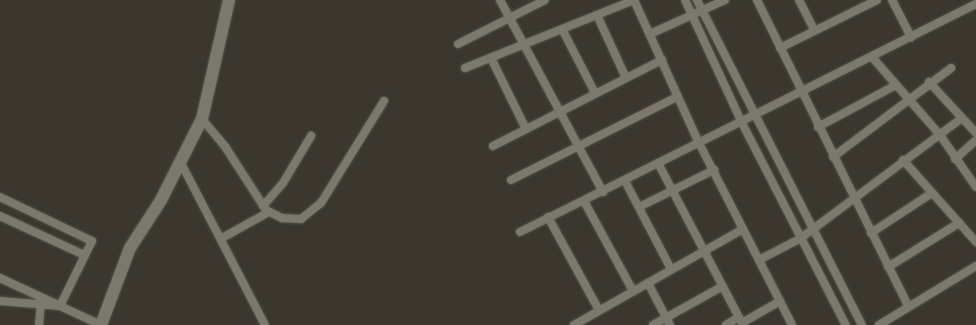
<!DOCTYPE html>
<html>
<head>
<meta charset="utf-8">
<style>
  body { margin:0 }
  #map { position:relative; width:976px; height:325px; overflow:hidden; background:#3b372f; font-family:"Alegreya Sans",sans-serif }
  div>[style] { position:absolute }
  [style*='--x'] { left:calc(var(--x)*1px); top:calc(var(--y)*1px); width:calc(var(--w)*1px); rotate:calc(var(--a)*1deg) }
  .roads { filter:drop-shadow(0 0 1px #58554e) drop-shadow(0 0 1px #58554e) }
  .street>* { height:8px; margin:-4px; padding:0 4px; transform-origin:4px; border-radius:4px; background:#7c786e }
  .secondary>* { height:12px; margin:-6px; padding:0 6px; transform-origin:6px; border-radius:6px; background:#7c786e }
  span { translate:-50% -50%; white-space:nowrap; text-align:center; line-height:1.15; -webkit-text-stroke:4px #201e1b; paint-order:stroke }
</style>
</head>
<body>
<div id="map">
  <div class="roads">
    <div class="street">
      <i style="--x:500;--y:0;--w:218;--a:61.8"></i>
      <i style="--x:634;--y:0;--w:157;--a:65.6"></i>
      <i style="--x:699;--y:143;--w:204;--a:62.9"></i>
      <i style="--x:685;--y:0;--w:136;--a:65.1"></i>
      <i style="--x:742;--y:123;--w:227;--a:62.8"></i>
      <i style="--x:697;--y:0;--w:364;--a:63.1"></i>
      <i style="--x:757;--y:0;--w:341;--a:63.7"></i>
      <i style="--x:799;--y:0;--w:34;--a:63"></i>
      <i style="--x:892;--y:0;--w:42;--a:62.8"></i>
      <i style="--x:597;--y:15;--w:69;--a:65.3"></i>
      <i style="--x:562;--y:29;--w:72;--a:62.7"></i>
      <i style="--x:650;--y:34;--w:82;--a:-24.4"></i>
      <i style="--x:458;--y:44;--w:97;--a:-26.8"></i>
      <i style="--x:780;--y:48;--w:108;--a:-26.3"></i>
      <i style="--x:872;--y:57;--w:103;--a:48.9"></i>
      <i style="--x:940;--y:135;--w:63;--a:55.3"></i>
      <i style="--x:491;--y:58;--w:79;--a:63.8"></i>
      <i style="--x:465;--y:68;--w:182;--a:-21.9"></i>
      <i style="--x:929;--y:82;--w:69;--a:47.3"></i>
      <i style="--x:202;--y:119;--w:38;--a:50"></i>
      <i style="--x:226;--y:148;--w:74;--a:57.2"></i>
      <i style="--x:266;--y:210;--w:18;--a:27"></i>
      <i style="--x:282;--y:218;--w:19;--a:3"></i>
      <i style="--x:301;--y:219;--w:26;--a:-39"></i>
      <i style="--x:321;--y:203;--w:120;--a:-58.3"></i>
      <i style="--x:818;--y:127;--w:89;--a:-28.3"></i>
      <i style="--x:493;--y:146;--w:190;--a:-27"></i>
      <i style="--x:833;--y:157;--w:148;--a:-37"></i>
      <i style="--x:955;--y:159;--w:28;--a:-42"></i>
      <i style="--x:903;--y:160;--w:110;--a:48.3"></i>
      <i style="--x:181;--y:163;--w:182;--a:62.6"></i>
      <i style="--x:658;--y:163;--w:183;--a:62.3"></i>
      <i style="--x:511;--y:180;--w:186;--a:-26.6"></i>
      <i style="--x:625;--y:181;--w:99;--a:62.4"></i>
      <i style="--x:0;--y:197;--w:102;--a:25.6"></i>
      <i style="--x:92;--y:241;--w:72;--a:116.2"></i>
      <i style="--x:60;--y:306;--w:60;--a:-175.2"></i>
      <i style="--x:584;--y:201;--w:102;--a:61.4"></i>
      <i style="--x:263;--y:206;--w:30;--a:-49"></i>
      <i style="--x:283;--y:183;--w:55;--a:-59.2"></i>
      <i style="--x:639;--y:207;--w:84;--a:-26.3"></i>
      <i style="--x:0;--y:216;--w:93;--a:24.9"></i>
      <i style="--x:548;--y:217;--w:106;--a:61.3"></i>
      <i style="--x:520;--y:232;--w:510;--a:-26.57"></i>
      <i style="--x:871;--y:233;--w:73;--a:-33.3"></i>
      <i style="--x:222;--y:238;--w:54;--a:-29"></i>
      <i style="--x:759;--y:260;--w:47;--a:-27.6"></i>
      <i style="--x:801;--y:238;--w:201;--a:-36.7"></i>
      <i style="--x:888;--y:267;--w:84;--a:-31.8"></i>
      <i style="--x:0;--y:278;--w:111;--a:25"></i>
      <i style="--x:648;--y:283;--w:47;--a:62.4"></i>
      <i style="--x:742;--y:323;--w:44;--a:-30.1"></i>
      <i style="--x:39;--y:325;--w:21;--a:-85"></i>
      <i style="--x:574;--y:325;--w:194;--a:-29.6"></i>
      <i style="--x:653;--y:325;--w:80;--a:-29.1"></i>
      <i style="--x:726;--y:325;--w:15;--a:-32"></i>
      <i style="--x:879;--y:325;--w:114;--a:-31.3"></i>
    </div>
    <div class="secondary">
      <i style="--x:101;--y:325;--w:82;--a:-69.4"></i>
      <i style="--x:130;--y:248;--w:57;--a:-57.1"></i>
      <i style="--x:161;--y:200;--w:91;--a:-63.2"></i>
      <i style="--x:202;--y:119;--w:122;--a:-77.2"></i>
    </div>
  </div>
</div>
</body>
</html>
